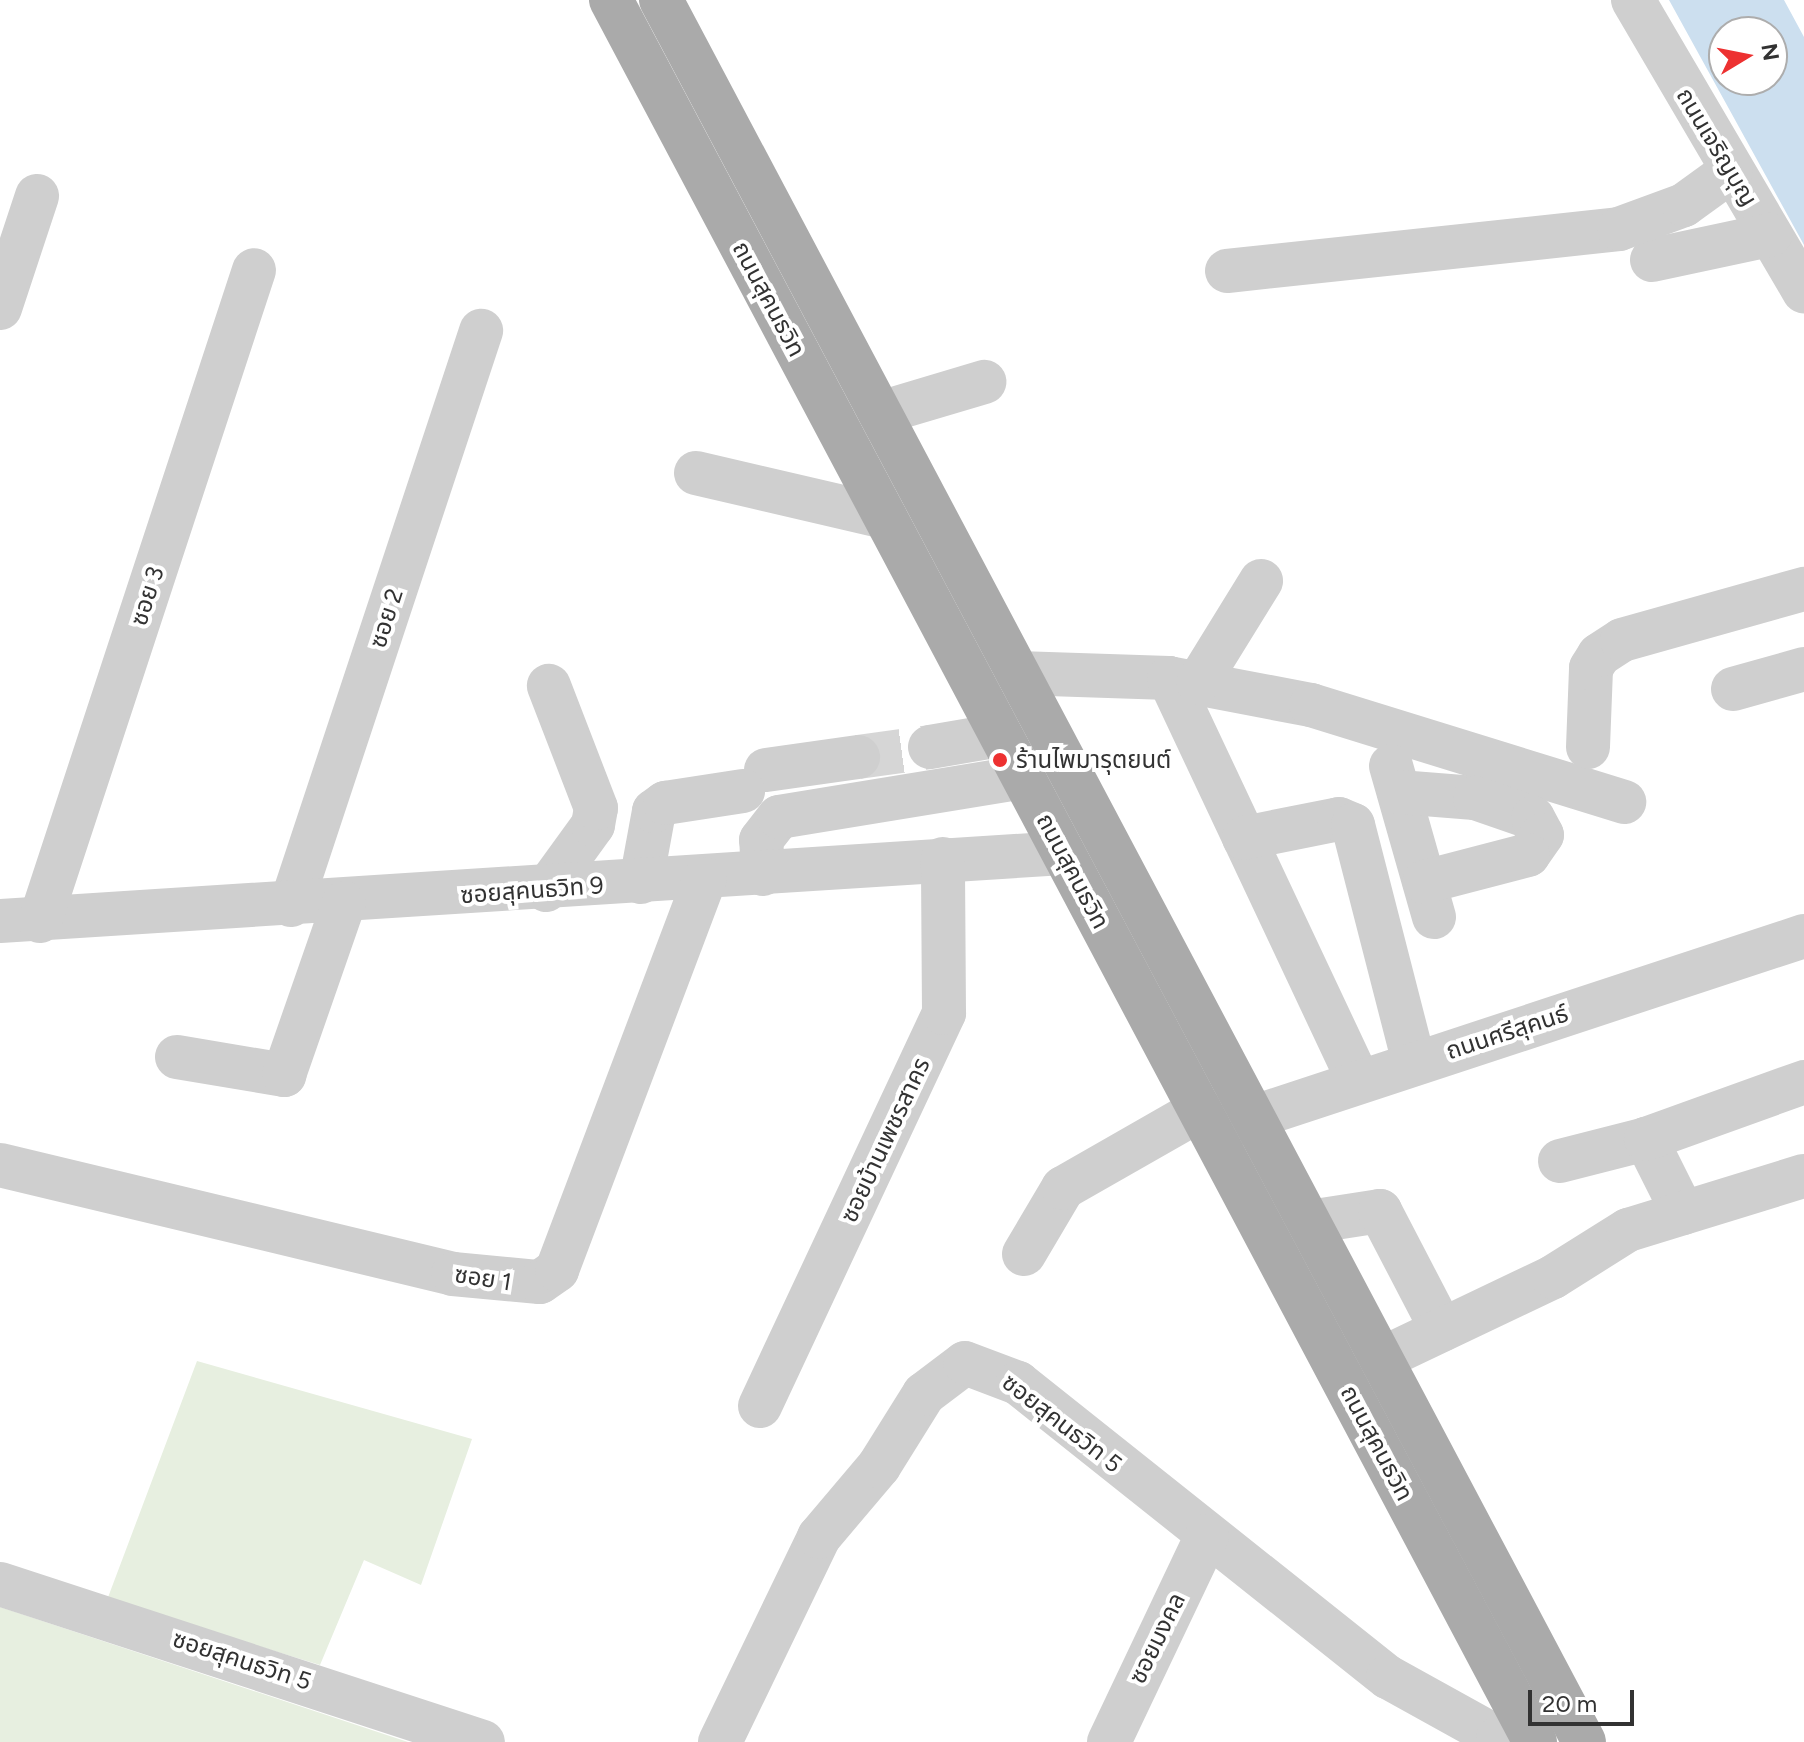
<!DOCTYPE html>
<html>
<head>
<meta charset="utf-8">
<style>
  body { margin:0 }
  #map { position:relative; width:1804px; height:1742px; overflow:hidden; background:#fff; font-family:Figtree,"Noto Sans Thai",sans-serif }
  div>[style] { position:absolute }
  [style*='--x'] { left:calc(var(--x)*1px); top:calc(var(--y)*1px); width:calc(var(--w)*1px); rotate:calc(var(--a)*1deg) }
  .green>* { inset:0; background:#e7efe0 }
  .water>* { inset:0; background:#ccdfef }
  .minor-tunnel>* { height:44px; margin-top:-22px; transform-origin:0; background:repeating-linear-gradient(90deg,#d6d6d6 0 44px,transparent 0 66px) }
  .minor>* { height:44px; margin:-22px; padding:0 22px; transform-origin:22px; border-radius:22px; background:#cfcfcf }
  .major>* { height:44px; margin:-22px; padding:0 22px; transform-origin:22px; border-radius:22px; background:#aaa }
  .dots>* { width:22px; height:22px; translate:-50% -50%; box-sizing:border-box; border:4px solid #fff; border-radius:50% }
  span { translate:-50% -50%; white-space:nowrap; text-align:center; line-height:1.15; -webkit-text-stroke:8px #fff; paint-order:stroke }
  .street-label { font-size:24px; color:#323232 }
  .poi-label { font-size:24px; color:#323232 }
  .left { translate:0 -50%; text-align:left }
  .north { position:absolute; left:1708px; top:16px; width:80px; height:80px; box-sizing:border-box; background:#fff; border:2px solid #adadad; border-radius:50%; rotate:80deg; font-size:22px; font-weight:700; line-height:32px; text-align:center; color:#323232 }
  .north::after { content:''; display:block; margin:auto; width:28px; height:36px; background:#ed3131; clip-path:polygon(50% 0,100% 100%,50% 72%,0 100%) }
  .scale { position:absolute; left:1528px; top:1690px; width:106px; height:36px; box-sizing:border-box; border:4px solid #323232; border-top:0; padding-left:10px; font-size:24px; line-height:28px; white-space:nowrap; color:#323232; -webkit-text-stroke:6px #fff; paint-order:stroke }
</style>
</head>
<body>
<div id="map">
  <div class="green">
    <i style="clip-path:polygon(197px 1361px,472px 1439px,421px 1585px,364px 1560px,320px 1665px,107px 1600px)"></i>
    <i style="clip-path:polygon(0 1607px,408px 1742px,0 1742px)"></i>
  </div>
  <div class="water">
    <i style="clip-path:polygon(evenodd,1669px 0,1784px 0,1804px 37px,1804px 245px,1669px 0,1724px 32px,1772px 32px,1772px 80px,1724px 80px,1724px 32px)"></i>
  </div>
  <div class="minor-tunnel">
    <i style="--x:858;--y:757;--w:73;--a:-7.9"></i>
  </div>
  <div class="minor">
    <i style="--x:1633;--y:0;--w:338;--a:59.6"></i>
    <i style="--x:1652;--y:260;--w:121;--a:-12"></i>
    <i style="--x:1227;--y:271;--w:394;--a:-6.1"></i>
    <i style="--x:1619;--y:229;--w:69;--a:-20.3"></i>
    <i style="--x:1684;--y:205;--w:58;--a:-35.9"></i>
    <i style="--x:0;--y:308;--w:118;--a:-71.7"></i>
    <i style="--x:880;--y:413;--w:109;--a:-16.6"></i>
    <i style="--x:696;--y:473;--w:194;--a:13.1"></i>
    <i style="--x:1018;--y:673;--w:151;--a:1.9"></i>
    <i style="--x:1169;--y:678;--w:145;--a:10.8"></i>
    <i style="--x:1311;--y:705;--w:328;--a:17.2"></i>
    <i style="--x:1169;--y:678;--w:443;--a:64.8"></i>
    <i style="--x:1198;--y:683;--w:120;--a:-58.3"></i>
    <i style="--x:1733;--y:689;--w:74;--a:-15.7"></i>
    <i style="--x:930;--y:747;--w:71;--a:-9.7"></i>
    <i style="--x:1588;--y:747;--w:79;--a:-87.8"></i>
    <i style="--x:1591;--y:668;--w:15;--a:-58"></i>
    <i style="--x:1599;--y:655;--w:27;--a:-33"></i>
    <i style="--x:1622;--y:640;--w:189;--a:-15.7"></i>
    <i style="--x:1391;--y:766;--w:157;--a:74.1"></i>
    <i style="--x:766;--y:770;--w:93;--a:-8"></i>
    <i style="--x:1399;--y:792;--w:76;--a:4.5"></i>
    <i style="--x:1475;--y:798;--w:61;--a:19"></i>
    <i style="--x:1533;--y:818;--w:19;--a:62"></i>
    <i style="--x:1542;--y:835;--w:24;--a:125"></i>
    <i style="--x:1528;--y:855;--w:107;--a:165.4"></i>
    <i style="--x:1244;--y:838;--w:97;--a:-11.3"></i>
    <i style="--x:1339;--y:819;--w:15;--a:23"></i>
    <i style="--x:1353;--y:825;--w:245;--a:75.6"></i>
    <i style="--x:763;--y:874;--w:34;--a:-93"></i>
    <i style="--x:761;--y:840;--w:29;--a:-52"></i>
    <i style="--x:779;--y:817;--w:247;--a:-9.3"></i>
    <i style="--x:641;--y:882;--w:72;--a:-79.6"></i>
    <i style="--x:654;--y:811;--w:14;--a:-36"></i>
    <i style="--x:665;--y:803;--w:79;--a:-8.7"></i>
    <i style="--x:546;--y:890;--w:80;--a:-54.1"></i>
    <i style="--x:593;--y:825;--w:17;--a:-80"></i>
    <i style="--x:596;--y:808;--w:131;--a:-111.1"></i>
    <i style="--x:291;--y:905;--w:605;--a:-71.68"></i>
    <i style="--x:0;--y:921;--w:1065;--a:-3.66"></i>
    <i style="--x:40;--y:921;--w:685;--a:-71.8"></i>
    <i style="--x:177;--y:1057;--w:109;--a:9.5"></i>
    <i style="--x:284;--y:1075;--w:182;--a:-70.8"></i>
    <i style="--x:1218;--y:1129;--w:617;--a:-18.23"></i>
    <i style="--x:1560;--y:1161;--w:89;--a:-14.3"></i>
    <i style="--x:0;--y:1165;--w:466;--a:13.5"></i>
    <i style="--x:453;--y:1274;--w:87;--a:5.3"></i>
    <i style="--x:540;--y:1282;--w:21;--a:-35"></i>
    <i style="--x:557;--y:1270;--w:418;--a:-69.3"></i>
    <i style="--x:1683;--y:1213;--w:83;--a:-116.6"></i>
    <i style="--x:1646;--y:1139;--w:168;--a:-19.8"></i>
    <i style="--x:1309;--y:1222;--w:72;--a:-8.8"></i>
    <i style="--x:1380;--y:1211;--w:134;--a:62.5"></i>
    <i style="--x:1024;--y:1254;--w:77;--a:-59.4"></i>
    <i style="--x:1063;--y:1188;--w:158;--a:-29.7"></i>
    <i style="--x:1381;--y:1359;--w:191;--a:-25.5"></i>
    <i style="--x:1553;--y:1277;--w:89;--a:-32.1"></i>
    <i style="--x:1628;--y:1230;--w:184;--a:-17.1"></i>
    <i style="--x:760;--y:1406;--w:434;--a:-64.9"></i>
    <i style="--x:944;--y:1013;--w:154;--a:-90.4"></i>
    <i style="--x:0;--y:1584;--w:508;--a:18.11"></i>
    <i style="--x:720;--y:1742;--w:228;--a:-64.2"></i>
    <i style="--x:819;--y:1537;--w:93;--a:-49.8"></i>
    <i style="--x:879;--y:1466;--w:85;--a:-58"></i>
    <i style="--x:924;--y:1394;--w:51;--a:-37.1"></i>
    <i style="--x:965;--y:1363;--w:57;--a:20.7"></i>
    <i style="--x:1018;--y:1383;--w:473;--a:38.5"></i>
    <i style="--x:1388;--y:1677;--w:126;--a:29"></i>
    <i style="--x:1498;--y:1738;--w:35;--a:-2"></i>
    <i style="--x:1109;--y:1742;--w:228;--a:-64.6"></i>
  </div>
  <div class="major">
    <i style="--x:611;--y:0;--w:1972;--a:62.06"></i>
    <i style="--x:661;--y:0;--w:1971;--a:62.08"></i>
  </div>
  <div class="dots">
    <i style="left:1000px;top:760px;background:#ed3131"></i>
  </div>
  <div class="street-label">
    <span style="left:1717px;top:147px;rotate:59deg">ถนนเจริญบุญ</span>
    <span style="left:769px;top:299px;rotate:62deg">ถนนสุคนธวิท</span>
    <span style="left:147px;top:596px;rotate:-72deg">ซอย 3</span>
    <span style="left:386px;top:618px;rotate:-72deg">ซอย 2</span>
    <span style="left:1073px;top:871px;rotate:62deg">ถนนสุคนธวิท</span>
    <span style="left:532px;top:890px;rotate:-4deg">ซอยสุคนธวิท 9</span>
    <span style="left:1507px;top:1032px;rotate:-18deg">ถนนศรีสุคนธ์</span>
    <span style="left:885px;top:1140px;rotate:-65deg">ซอยบ้านเพชรสาคร</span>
    <span style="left:483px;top:1278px;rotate:9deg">ซอย 1</span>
    <span style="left:1062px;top:1423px;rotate:38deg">ซอยสุคนธวิท 5</span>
    <span style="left:1377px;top:1443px;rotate:62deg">ถนนสุคนธวิท</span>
    <span style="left:1157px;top:1638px;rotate:-64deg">ซอยมงคล</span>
    <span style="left:242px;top:1660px;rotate:18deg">ซอยสุคนธวิท 5</span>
  </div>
  <div class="poi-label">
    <span class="left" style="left:1016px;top:760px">ร้านไพมารุตยนต์</span>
  </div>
  <div class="north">N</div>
  <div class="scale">20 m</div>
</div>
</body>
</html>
